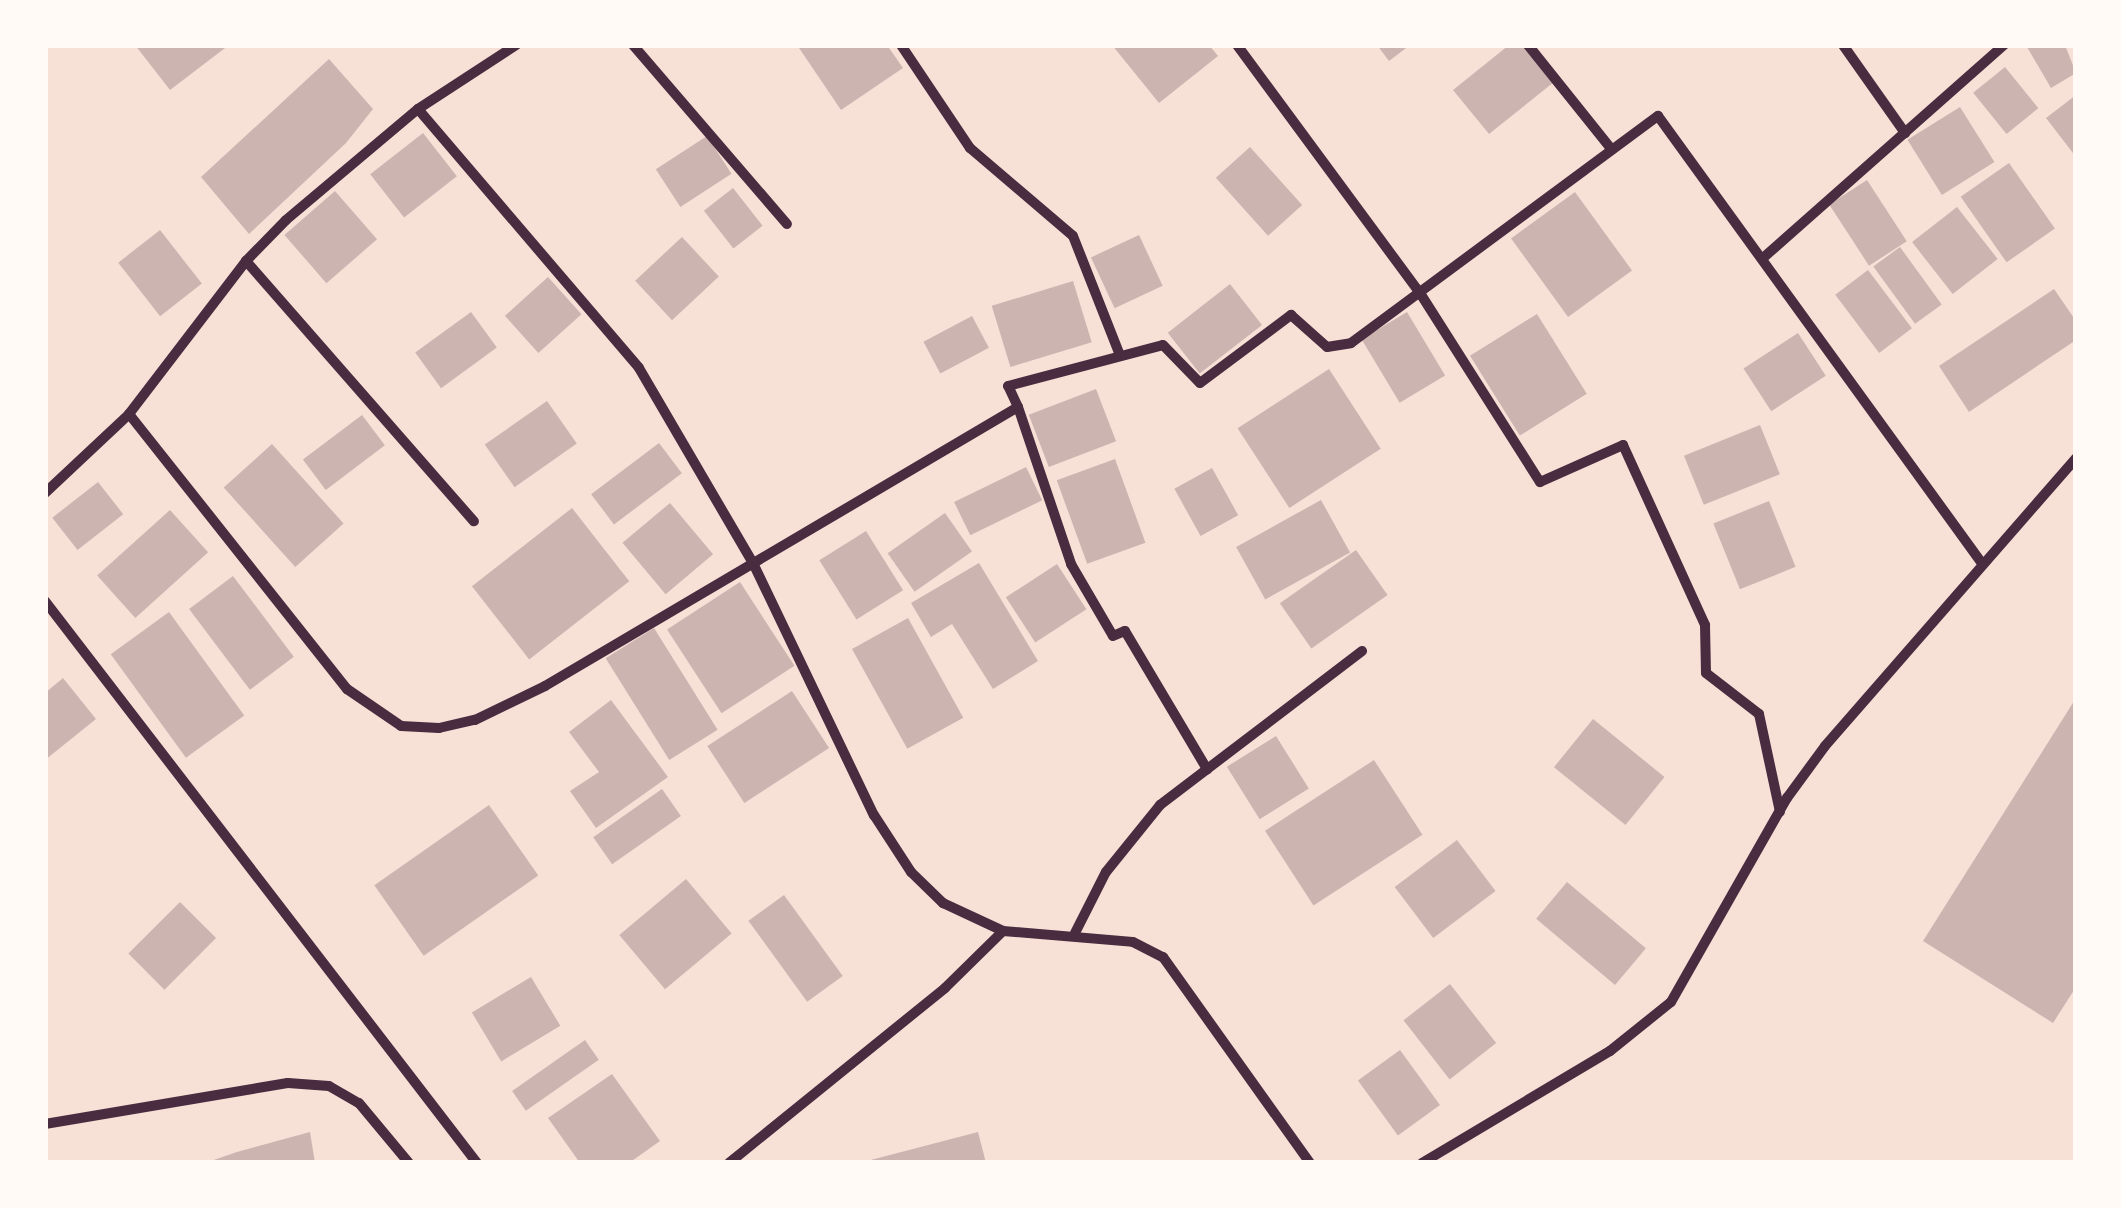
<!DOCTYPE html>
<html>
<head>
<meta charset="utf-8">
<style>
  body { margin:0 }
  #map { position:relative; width:2121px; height:1208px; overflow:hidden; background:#f7e1d7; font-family:Signika,sans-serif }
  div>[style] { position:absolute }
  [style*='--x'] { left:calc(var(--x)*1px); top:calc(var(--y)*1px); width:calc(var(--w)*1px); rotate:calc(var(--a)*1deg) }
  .building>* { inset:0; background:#ccb4b1; transform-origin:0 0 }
  .minor>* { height:10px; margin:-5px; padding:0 5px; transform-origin:5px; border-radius:5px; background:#4a2c40 }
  span { translate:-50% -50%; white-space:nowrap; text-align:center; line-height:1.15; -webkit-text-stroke:9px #fffaf5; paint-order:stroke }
  .frame { position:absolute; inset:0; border:48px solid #fffaf5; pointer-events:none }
</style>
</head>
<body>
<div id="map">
  <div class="building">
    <i style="clip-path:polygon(135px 45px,229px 45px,170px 90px)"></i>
    <i style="clip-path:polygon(797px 45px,887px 45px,903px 68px,841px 110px)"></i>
    <i style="clip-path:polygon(1112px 45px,1209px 45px,1218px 56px,1159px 103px)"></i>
    <i style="clip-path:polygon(1377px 45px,1410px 45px,1389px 61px)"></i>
    <i style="clip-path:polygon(1509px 45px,1524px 45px,1554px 82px,1489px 134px,1453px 90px)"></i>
    <i style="clip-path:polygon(2065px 45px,2076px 73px,2051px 88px,2027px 47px)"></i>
    <i style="clip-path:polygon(329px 59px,373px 109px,346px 143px,249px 234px,201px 177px)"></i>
    <i style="left:2005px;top:67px;width:53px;height:41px;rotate:51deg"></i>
    <i style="clip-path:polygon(2076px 95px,2076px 157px,2046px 118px)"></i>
    <i style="left:1960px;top:107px;width:65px;height:62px;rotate:58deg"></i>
    <i style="left:423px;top:133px;width:55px;height:67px;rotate:52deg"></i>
    <i style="left:707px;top:136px;width:45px;height:61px;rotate:57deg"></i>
    <i style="left:1250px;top:147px;width:78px;height:46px;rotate:48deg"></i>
    <i style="left:2009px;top:163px;width:80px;height:59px;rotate:55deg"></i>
    <i style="left:1867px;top:180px;width:73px;height:45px;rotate:57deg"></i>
    <i style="left:733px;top:188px;width:48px;height:37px;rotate:52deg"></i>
    <i style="left:335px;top:191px;width:64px;height:67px;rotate:49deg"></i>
    <i style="left:1575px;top:192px;width:97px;height:79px;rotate:54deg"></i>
    <i style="left:1957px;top:207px;width:66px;height:57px;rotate:52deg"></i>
    <i style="left:160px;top:230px;width:68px;height:53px;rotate:52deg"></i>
    <i style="left:1139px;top:235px;width:56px;height:53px;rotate:65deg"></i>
    <i style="left:682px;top:237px;width:54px;height:64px;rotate:47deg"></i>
    <i style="left:1900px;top:247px;width:71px;height:33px;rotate:54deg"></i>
    <i style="left:1868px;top:270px;width:73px;height:41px;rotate:53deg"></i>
    <i style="left:548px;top:277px;width:50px;height:58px;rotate:48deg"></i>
    <i style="left:1073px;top:281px;width:64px;height:85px;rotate:73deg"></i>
    <i style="left:1230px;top:284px;width:52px;height:79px;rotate:52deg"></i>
    <i style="clip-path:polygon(2054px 289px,2076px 321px,2076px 340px,1969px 412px,1939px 366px)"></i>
    <i style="left:471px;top:312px;width:44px;height:69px;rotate:54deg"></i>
    <i style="left:1407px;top:312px;width:74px;height:53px;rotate:59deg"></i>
    <i style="left:1537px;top:314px;width:94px;height:79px;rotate:58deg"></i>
    <i style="left:972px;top:316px;width:36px;height:55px;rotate:62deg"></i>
    <i style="left:1798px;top:333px;width:51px;height:65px;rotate:57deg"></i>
    <i style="left:1329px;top:369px;width:95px;height:109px;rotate:57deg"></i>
    <i style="left:1096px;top:389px;width:56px;height:72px;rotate:69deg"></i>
    <i style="left:547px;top:401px;width:52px;height:76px;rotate:55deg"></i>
    <i style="left:362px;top:415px;width:38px;height:74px;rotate:53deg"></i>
    <i style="left:1760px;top:425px;width:53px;height:82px;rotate:68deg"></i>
    <i style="left:659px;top:443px;width:38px;height:85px;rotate:53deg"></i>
    <i style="left:272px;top:444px;width:107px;height:65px;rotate:48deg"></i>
    <i style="left:1115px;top:459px;width:89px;height:62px;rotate:70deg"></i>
    <i style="left:1026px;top:467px;width:37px;height:80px;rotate:64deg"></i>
    <i style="left:1212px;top:468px;width:54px;height:43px;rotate:61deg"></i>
    <i style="left:98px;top:482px;width:41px;height:58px;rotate:52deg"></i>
    <i style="left:1321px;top:500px;width:60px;height:97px;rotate:61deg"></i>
    <i style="left:1769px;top:501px;width:71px;height:60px;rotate:68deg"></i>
    <i style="left:670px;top:503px;width:67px;height:62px;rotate:50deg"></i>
    <i style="left:572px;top:508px;width:93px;height:127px;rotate:52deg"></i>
    <i style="left:170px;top:510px;width:57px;height:98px;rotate:48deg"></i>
    <i style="left:945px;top:513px;width:47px;height:70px;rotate:55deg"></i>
    <i style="left:866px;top:531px;width:70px;height:55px;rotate:58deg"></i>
    <i style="left:1356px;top:550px;width:55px;height:93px;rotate:55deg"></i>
    <i style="clip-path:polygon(979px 563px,1038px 661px,993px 689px,952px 624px,931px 637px,911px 603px)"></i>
    <i style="left:1057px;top:564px;width:54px;height:61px;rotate:57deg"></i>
    <i style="left:233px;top:576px;width:101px;height:55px;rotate:53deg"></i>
    <i style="left:740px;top:582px;width:100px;height:87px;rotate:57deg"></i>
    <i style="left:169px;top:612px;width:128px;height:72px;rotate:54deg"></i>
    <i style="left:908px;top:618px;width:114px;height:64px;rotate:61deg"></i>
    <i style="left:654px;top:628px;width:120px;height:57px;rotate:58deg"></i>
    <i style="clip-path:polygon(63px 678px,96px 719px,45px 760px,45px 693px)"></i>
    <i style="left:792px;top:691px;width:68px;height:101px;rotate:57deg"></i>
    <i style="clip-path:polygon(2076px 698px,2076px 987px,2053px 1023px,1923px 941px)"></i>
    <i style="clip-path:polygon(611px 700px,668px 777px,596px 828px,570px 791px,599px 772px,569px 732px)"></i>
    <i style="left:1593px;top:719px;width:92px;height:62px;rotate:39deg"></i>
    <i style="left:1276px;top:736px;width:62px;height:58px;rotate:58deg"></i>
    <i style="left:1374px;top:760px;width:89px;height:130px;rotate:57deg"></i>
    <i style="left:662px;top:789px;width:33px;height:84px;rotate:55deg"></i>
    <i style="left:489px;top:805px;width:86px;height:140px;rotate:55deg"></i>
    <i style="left:1457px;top:840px;width:64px;height:78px;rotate:53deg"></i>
    <i style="left:686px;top:879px;width:71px;height:87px;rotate:50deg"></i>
    <i style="left:1567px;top:882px;width:103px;height:48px;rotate:40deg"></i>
    <i style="left:784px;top:895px;width:100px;height:44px;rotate:54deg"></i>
    <i style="left:180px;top:902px;width:51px;height:73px;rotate:45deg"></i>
    <i style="left:531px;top:977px;width:57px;height:69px;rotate:59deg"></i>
    <i style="left:1450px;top:984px;width:75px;height:59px;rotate:52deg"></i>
    <i style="left:585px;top:1040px;width:24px;height:89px;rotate:55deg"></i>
    <i style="left:1400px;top:1050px;width:68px;height:52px;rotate:54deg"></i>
    <i style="clip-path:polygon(612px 1074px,660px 1141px,629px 1163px,580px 1163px,548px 1118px)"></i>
    <i style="clip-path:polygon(310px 1132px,315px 1163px,205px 1163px,237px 1152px)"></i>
    <i style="clip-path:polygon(978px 1132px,986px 1163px,863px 1163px,863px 1162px)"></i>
  </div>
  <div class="minor">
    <i style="--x:633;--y:45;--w:236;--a:49.3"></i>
    <i style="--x:901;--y:45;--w:124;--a:56.2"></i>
    <i style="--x:970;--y:148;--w:135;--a:40.5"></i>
    <i style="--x:1073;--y:236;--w:126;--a:68.5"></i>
    <i style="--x:1237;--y:45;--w:308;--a:53.6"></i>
    <i style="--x:1420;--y:293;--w:224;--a:57.6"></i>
    <i style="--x:1540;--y:482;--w:91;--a:-24"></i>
    <i style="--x:1623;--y:445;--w:198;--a:65.5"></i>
    <i style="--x:1705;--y:625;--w:48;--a:88.8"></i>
    <i style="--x:1706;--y:673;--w:67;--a:37.7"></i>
    <i style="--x:1759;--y:714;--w:100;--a:77.9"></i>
    <i style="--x:1528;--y:45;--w:134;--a:51.3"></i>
    <i style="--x:1843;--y:45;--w:108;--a:54.8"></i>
    <i style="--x:418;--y:109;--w:340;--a:49.5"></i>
    <i style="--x:639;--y:368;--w:226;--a:59.7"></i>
    <i style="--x:753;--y:563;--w:280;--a:64.4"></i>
    <i style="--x:874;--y:815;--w:68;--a:57"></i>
    <i style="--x:911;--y:872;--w:45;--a:44.1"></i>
    <i style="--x:943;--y:903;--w:66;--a:25"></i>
    <i style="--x:1003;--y:931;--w:130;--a:4.8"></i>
    <i style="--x:1133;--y:942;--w:34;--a:27"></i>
    <i style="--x:1163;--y:957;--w:253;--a:54.5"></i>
    <i style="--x:1763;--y:258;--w:322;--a:-41.5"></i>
    <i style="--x:246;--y:261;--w:346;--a:48.8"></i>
    <i style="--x:1018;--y:407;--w:166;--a:71.3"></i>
    <i style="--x:1071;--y:564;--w:83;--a:59.7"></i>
    <i style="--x:1113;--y:636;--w:13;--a:-23"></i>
    <i style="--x:1125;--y:631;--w:161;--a:59.3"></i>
    <i style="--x:129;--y:414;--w:351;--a:51.6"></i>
    <i style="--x:347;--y:689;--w:65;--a:34.4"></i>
    <i style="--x:401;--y:726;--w:38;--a:3"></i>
    <i style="--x:439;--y:728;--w:37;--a:-13"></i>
    <i style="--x:475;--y:720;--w:78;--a:-25.9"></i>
    <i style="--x:545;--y:686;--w:549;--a:-30.53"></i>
    <i style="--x:1018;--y:407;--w:23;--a:-115"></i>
    <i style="--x:1008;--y:386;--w:160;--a:-14.8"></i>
    <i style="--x:1163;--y:345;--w:53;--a:45.8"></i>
    <i style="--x:1200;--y:383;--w:114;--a:-36.8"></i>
    <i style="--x:1291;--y:315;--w:48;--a:41.6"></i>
    <i style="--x:1327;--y:347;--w:24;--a:-9"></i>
    <i style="--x:1351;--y:343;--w:382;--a:-36.5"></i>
    <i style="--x:1658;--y:116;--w:551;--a:54.09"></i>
    <i style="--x:45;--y:493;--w:115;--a:-43.2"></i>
    <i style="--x:129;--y:414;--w:193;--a:-52.6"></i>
    <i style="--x:246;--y:261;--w:57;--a:-45.7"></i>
    <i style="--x:286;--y:220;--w:172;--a:-40.1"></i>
    <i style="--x:418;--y:109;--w:117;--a:-33.1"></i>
    <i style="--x:45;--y:601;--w:709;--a:52.45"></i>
    <i style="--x:1075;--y:933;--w:68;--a:-63.1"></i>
    <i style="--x:1106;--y:872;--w:86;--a:-51.1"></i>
    <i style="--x:1160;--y:805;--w:254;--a:-37.3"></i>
    <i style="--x:45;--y:1124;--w:246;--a:-9.6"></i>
    <i style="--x:288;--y:1083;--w:41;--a:4.2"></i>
    <i style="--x:329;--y:1086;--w:34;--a:30"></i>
    <i style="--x:359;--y:1103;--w:78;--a:50.2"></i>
    <i style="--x:729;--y:1163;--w:278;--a:-39"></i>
    <i style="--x:945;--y:988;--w:81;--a:-44.5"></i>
    <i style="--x:1422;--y:1163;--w:219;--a:-30.8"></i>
    <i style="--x:1610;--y:1051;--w:78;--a:-38.8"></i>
    <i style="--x:1671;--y:1002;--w:235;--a:-60.4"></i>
    <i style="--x:1787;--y:798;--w:64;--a:-53.8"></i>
    <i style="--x:1825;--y:746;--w:382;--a:-48.9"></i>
  </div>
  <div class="frame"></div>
</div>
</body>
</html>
